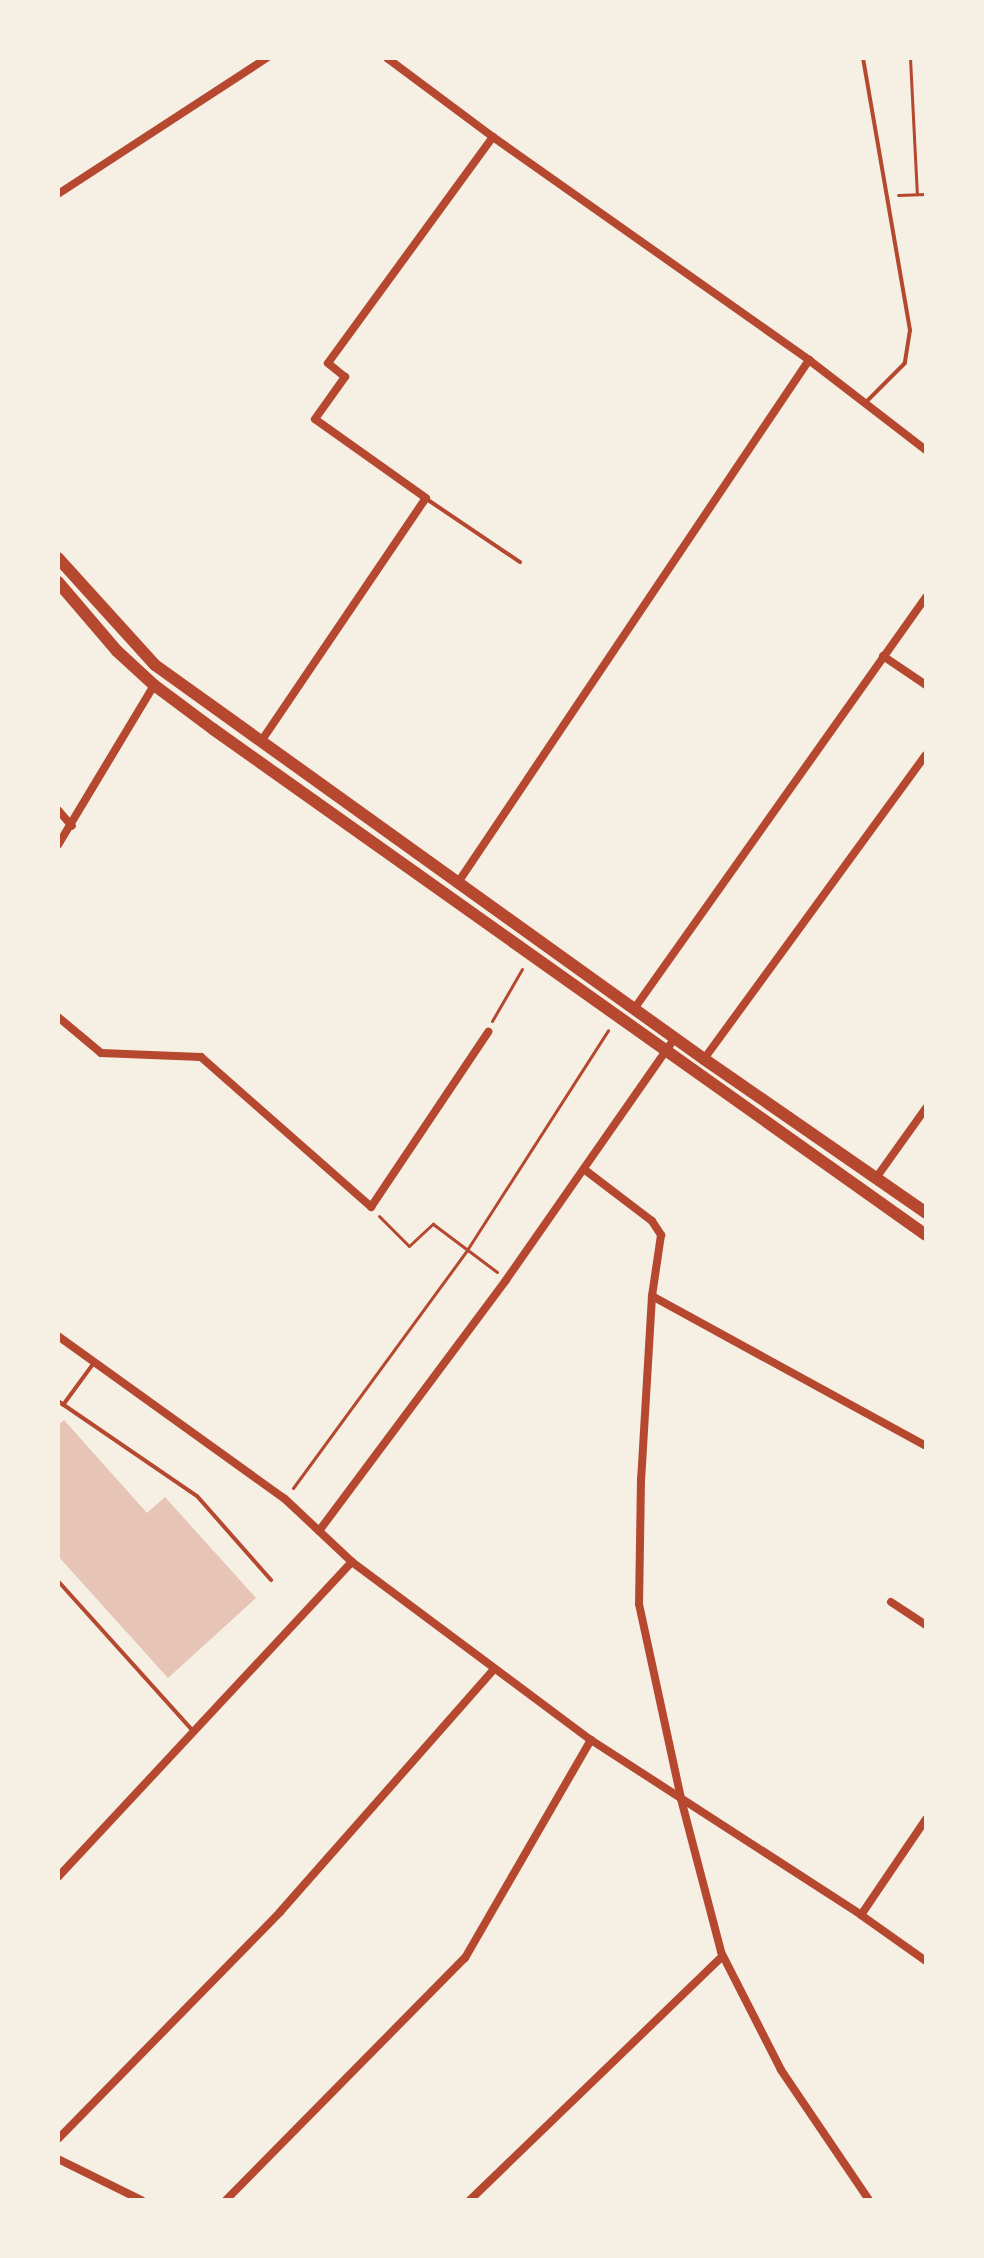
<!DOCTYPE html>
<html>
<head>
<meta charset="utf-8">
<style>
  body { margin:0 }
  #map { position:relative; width:984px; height:2258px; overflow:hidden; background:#f6efe4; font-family:"Source Sans 3",sans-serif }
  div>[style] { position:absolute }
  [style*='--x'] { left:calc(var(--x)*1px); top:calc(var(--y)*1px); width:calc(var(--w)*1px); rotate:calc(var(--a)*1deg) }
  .building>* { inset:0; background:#e6c5b7 }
  .path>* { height:3px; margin:-1.5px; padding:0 1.5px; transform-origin:1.5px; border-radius:1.5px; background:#b5482f }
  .service>* { height:4px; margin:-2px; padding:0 2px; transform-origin:2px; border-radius:2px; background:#b5482f }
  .minor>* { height:8px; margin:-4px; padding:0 4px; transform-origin:4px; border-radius:4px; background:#b5482f }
  .secondary>* { height:12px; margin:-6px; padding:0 6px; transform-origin:6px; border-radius:6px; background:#b5482f }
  span { translate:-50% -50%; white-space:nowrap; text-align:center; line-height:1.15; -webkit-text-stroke:6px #f6efe4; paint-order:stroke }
  .frame { position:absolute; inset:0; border:60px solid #f6efe4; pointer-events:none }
</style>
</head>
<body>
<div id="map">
  <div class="building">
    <i style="clip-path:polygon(64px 1420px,147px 1513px,165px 1497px,256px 1598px,168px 1678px,58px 1556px,58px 1425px)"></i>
  </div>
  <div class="path">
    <i style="--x:910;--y:58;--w:136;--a:87.1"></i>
    <i style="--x:898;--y:195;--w:28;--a:-2"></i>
    <i style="--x:492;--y:1021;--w:60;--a:-60"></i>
    <i style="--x:379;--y:1216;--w:42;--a:45"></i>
    <i style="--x:409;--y:1246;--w:33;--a:-43"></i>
    <i style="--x:433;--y:1224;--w:80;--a:36.9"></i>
    <i style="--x:293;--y:1488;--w:295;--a:-53.8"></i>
    <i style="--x:467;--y:1250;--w:261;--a:-57.3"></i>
  </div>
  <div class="service">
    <i style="--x:863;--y:58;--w:276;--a:80.2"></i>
    <i style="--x:910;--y:330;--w:33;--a:99"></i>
    <i style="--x:905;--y:363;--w:57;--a:135"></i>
    <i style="--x:428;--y:500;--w:111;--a:34"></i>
    <i style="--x:58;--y:1401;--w:168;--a:34.4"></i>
    <i style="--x:197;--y:1496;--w:112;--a:48.6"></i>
    <i style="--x:63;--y:1405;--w:51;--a:-53.8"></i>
    <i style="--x:58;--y:1581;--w:202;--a:48"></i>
  </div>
  <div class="minor">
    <i style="--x:387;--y:58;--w:132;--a:36.7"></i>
    <i style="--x:493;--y:137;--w:387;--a:35.2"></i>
    <i style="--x:809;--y:360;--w:148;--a:37.6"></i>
    <i style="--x:58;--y:194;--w:249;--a:-33.1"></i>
    <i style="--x:883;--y:656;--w:52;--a:34"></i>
    <i style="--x:262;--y:740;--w:292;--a:-55.9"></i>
    <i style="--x:426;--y:498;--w:136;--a:-144.6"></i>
    <i style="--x:315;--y:419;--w:52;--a:-54.5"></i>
    <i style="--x:345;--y:377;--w:22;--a:-141"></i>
    <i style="--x:328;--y:363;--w:280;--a:-53.9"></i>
    <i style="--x:58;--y:810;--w:21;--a:49"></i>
    <i style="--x:58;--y:845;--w:187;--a:-59"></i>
    <i style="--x:459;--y:881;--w:628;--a:-56.11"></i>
    <i style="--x:634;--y:1009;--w:505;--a:-54.67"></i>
    <i style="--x:58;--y:1017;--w:56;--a:39.9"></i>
    <i style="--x:101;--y:1053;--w:100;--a:2.3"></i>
    <i style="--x:201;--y:1057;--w:227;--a:41.4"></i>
    <i style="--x:371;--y:1207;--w:211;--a:-56.2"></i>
    <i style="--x:704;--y:1059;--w:376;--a:-53.9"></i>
    <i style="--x:585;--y:1170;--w:84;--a:37.3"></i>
    <i style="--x:652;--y:1221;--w:17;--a:57"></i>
    <i style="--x:661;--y:1235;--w:62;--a:98.4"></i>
    <i style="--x:652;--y:1296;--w:183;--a:93.4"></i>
    <i style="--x:641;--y:1479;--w:125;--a:90.9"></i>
    <i style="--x:639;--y:1604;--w:199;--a:77.8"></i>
    <i style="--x:681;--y:1799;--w:158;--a:75.3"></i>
    <i style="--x:721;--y:1952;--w:132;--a:63"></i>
    <i style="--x:781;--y:2070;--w:157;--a:55.9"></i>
    <i style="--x:876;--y:1178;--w:86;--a:-54.5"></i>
    <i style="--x:652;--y:1296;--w:312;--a:28.7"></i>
    <i style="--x:58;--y:1336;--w:279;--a:35.7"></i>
    <i style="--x:285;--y:1499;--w:92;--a:43.2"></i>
    <i style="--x:352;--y:1562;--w:298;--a:36.7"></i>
    <i style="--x:591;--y:1740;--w:322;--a:32.9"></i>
    <i style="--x:861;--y:1915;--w:80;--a:35.3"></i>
    <i style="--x:319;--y:1531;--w:313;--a:-53.3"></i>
    <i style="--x:506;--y:1280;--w:295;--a:-55.1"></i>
    <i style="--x:891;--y:1602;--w:42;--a:33.3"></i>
    <i style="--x:58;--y:1877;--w:431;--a:-47"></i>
    <i style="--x:861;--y:1915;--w:116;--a:-55.9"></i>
    <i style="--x:58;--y:2139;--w:318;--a:-45.6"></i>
    <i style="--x:280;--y:1912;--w:324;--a:-48.6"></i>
    <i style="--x:58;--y:2159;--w:93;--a:26.3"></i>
    <i style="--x:226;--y:2200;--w:340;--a:-45.4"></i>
    <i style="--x:465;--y:1958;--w:252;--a:-60"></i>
    <i style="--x:470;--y:2200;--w:351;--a:-44"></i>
  </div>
  <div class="secondary">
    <i style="--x:58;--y:558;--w:144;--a:47.8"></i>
    <i style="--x:155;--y:665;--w:676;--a:35.67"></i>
    <i style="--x:704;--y:1059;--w:270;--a:34.7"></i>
    <i style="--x:58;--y:582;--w:91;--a:49.5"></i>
    <i style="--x:117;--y:651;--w:50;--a:42.6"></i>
    <i style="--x:154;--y:685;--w:74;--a:36.7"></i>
    <i style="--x:213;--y:729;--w:874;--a:35.36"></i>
  </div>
  <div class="frame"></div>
</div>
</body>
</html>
